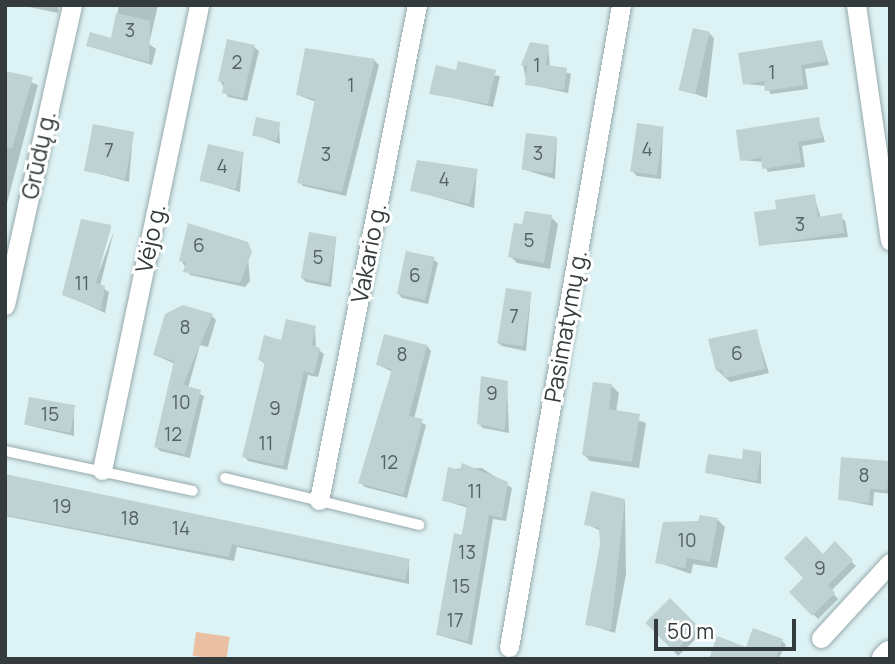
<!DOCTYPE html>
<html>
<head>
<meta charset="utf-8">
<style>
  body { margin:0 }
  #map { position:relative; width:895px; height:664px; overflow:hidden; background:#ddf2f4; font-family:Manrope,sans-serif }
  div>[style] { position:absolute }
  [style*='--x'] { left:calc(var(--x)*1px); top:calc(var(--y)*1px); width:calc(var(--w)*1px); rotate:calc(var(--a)*1deg) }
  .green>* { inset:0; background:#e9c1a2; transform-origin:0 0 }
  .shadow>* { inset:0; background:#0003; transform-origin:0 0 }
  .building>* { inset:0; background:#bed2d4; transform-origin:0 0 }
  .roads { filter:drop-shadow(0 0 2px #96a9ab) drop-shadow(0 0 2px #96a9ab) }
  .lane>* { height:10px; margin:-5px; padding:0 5px; transform-origin:5px; border-radius:5px; background:#fff }
  .street>* { height:19px; margin:-9.5px; padding:0 9.5px; transform-origin:9.5px; border-radius:9.5px; background:#fff }
  .secondary>* { height:28px; margin:-14px; padding:0 14px; transform-origin:14px; border-radius:14px; background:#fff }
  span { translate:-50% -50%; white-space:nowrap; text-align:center; line-height:1.15; -webkit-text-stroke:6px #fff; paint-order:stroke }
  .number-label { font-size:19px; color:#566162 }
  .number-label span { -webkit-text-stroke-width:0 }
  .street-label { font-size:23px; color:#333b3c }
  .frame { position:absolute; inset:0; border:7px solid #333b3c; pointer-events:none }
  .scale { position:absolute; left:654px; top:619px; width:142px; height:32px; box-sizing:border-box; border:4px solid #333b3c; border-top:0; padding-left:9px; font-size:21px; line-height:24px; white-space:nowrap; color:#333b3c; -webkit-text-stroke:5px #fff; paint-order:stroke }
</style>
</head>
<body>
<div id="map">
  <div class="green">
    <i style="left:196px;top:632px;width:34px;height:24px;rotate:8deg"></i>
  </div>
  <div class="shadow">
    <i style="clip-path:polygon(20px 5px,59px 5px,58px 13px)"></i>
    <i style="clip-path:polygon(119px 5px,158px 5px,149px 44px,156px 49px,152px 65px,88px 46px,112px 40px)"></i>
    <i style="clip-path:polygon(709px 33px,714px 38px,707px 98px,686px 91px)"></i>
    <i style="clip-path:polygon(822px 42px,829px 65px,805px 69px,808px 89px,771px 94px,766px 86px,745px 84px)"></i>
    <i style="clip-path:polygon(548px 46px,550px 67px,571px 74px,568px 93px,527px 84px,523px 65px)"></i>
    <i style="clip-path:polygon(254px 47px,259px 51px,247px 101px,228px 97px,220px 80px)"></i>
    <i style="clip-path:polygon(374px 60px,379px 65px,346px 196px,303px 186px,299px 182px,316px 102px,298px 95px)"></i>
    <i style="clip-path:polygon(5px 72px,38px 85px,5px 211px)"></i>
    <i style="clip-path:polygon(458px 72px,500px 76px,493px 107px,431px 93px)"></i>
    <i style="clip-path:polygon(818px 119px,825px 142px,802px 146px,805px 167px,768px 172px,763px 162px,742px 160px)"></i>
    <i style="clip-path:polygon(279px 124px,280px 144px,253px 134px)"></i>
    <i style="clip-path:polygon(663px 128px,661px 179px,637px 176px,633px 172px)"></i>
    <i style="clip-path:polygon(133px 133px,129px 182px,86px 170px)"></i>
    <i style="clip-path:polygon(557px 139px,555px 179px,522px 169px)"></i>
    <i style="clip-path:polygon(243px 154px,240px 192px,201px 180px)"></i>
    <i style="clip-path:polygon(477px 170px,474px 208px,412px 190px)"></i>
    <i style="clip-path:polygon(814px 196px,821px 218px,845px 220px,848px 237px,761px 245px,778px 210px)"></i>
    <i style="clip-path:polygon(551px 217px,558px 224px,550px 269px,517px 263px,510px 256px,524px 226px)"></i>
    <i style="clip-path:polygon(83px 221px,111px 227px,92px 291px,114px 231px,100px 286px,109px 292px,105px 313px,64px 294px)"></i>
    <i style="clip-path:polygon(336px 239px,331px 287px,306px 282px,301px 277px)"></i>
    <i style="clip-path:polygon(247px 244px,250px 281px,245px 287px,190px 275px,181px 260px)"></i>
    <i style="clip-path:polygon(433px 259px,438px 263px,428px 304px,402px 298px,398px 293px)"></i>
    <i style="clip-path:polygon(531px 294px,526px 351px,502px 346px,497px 342px)"></i>
    <i style="clip-path:polygon(212px 316px,216px 320px,208px 347px,200px 345px,188px 388px,204px 396px,190px 458px,160px 451px,156px 447px,175px 364px,155px 355px)"></i>
    <i style="clip-path:polygon(315px 328px,316px 348px,324px 354px,318px 377px,308px 375px,287px 470px,248px 461px,244px 456px,266px 365px,260px 360px)"></i>
    <i style="clip-path:polygon(756px 331px,769px 373px,730px 382px,717px 370px)"></i>
    <i style="clip-path:polygon(427px 346px,431px 351px,414px 419px,426px 425px,407px 498px,365px 487px,360px 482px,393px 372px,378px 365px)"></i>
    <i style="clip-path:polygon(507px 383px,509px 433px,483px 428px,479px 424px)"></i>
    <i style="clip-path:polygon(612px 386px,619px 393px,616px 412px,646px 423px,639px 468px,590px 461px,583px 454px)"></i>
    <i style="clip-path:polygon(74px 407px,74px 436px,27px 425px)"></i>
    <i style="clip-path:polygon(761px 453px,761px 484px,707px 473px,743px 461px)"></i>
    <i style="clip-path:polygon(890px 463px,890px 494px,874px 492px,873px 506px,839px 499px)"></i>
    <i style="clip-path:polygon(482px 468px,512px 488px,506px 521px,493px 519px,472px 645px,438px 635px,468px 508px,443px 500px,449px 469px)"></i>
    <i style="clip-path:polygon(5px 475px,409px 561px,409px 584px,237px 547px,234px 561px,5px 516px)"></i>
    <i style="clip-path:polygon(625px 500px,626px 574px,615px 633px,587px 624px,602px 545px,601px 531px,586px 524px)"></i>
    <i style="clip-path:polygon(718px 520px,725px 527px,717px 568px,693px 564px,691px 574px,657px 562px)"></i>
    <i style="clip-path:polygon(835px 544px,856px 566px,831px 591px,838px 599px,818px 619px,791px 592px)"></i>
    <i style="left:670px;top:600px;width:46px;height:33px;rotate:46deg"></i>
    <i style="clip-path:polygon(782px 641px,786px 645px,778px 659px,711px 659px)"></i>
  </div>
  <div class="building">
    <i style="clip-path:polygon(116px 13px,150px 21px,149px 62px,86px 46px,90px 32px,111px 38px)"></i>
    <i style="left:693px;top:28px;width:17px;height:64px;rotate:13deg"></i>
    <i style="clip-path:polygon(227px 39px,255px 45px,243px 98px,222px 93px,224px 82px,218px 81px)"></i>
    <i style="clip-path:polygon(822px 40px,826px 61px,801px 65px,804px 85px,765px 91px,764px 81px,743px 85px,738px 53px)"></i>
    <i style="clip-path:polygon(530px 42px,549px 45px,546px 65px,567px 68px,564px 90px,525px 85px,527px 66px,521px 65px)"></i>
    <i style="clip-path:polygon(305px 48px,375px 59px,342px 192px,297px 183px,315px 99px,296px 95px)"></i>
    <i style="clip-path:polygon(458px 61px,496px 70px,488px 104px,429px 94px,436px 65px,456px 70px)"></i>
    <i style="clip-path:polygon(5px 71px,33px 77px,12px 148px,5px 147px)"></i>
    <i style="left:256px;top:117px;width:25px;height:19px;rotate:12deg"></i>
    <i style="clip-path:polygon(819px 117px,822px 138px,798px 142px,801px 163px,762px 169px,761px 158px,740px 161px,736px 130px)"></i>
    <i style="left:637px;top:123px;width:27px;height:49px;rotate:8deg"></i>
    <i style="left:93px;top:124px;width:42px;height:48px;rotate:11deg"></i>
    <i style="left:526px;top:133px;width:31px;height:37px;rotate:7deg"></i>
    <i style="left:208px;top:144px;width:37px;height:38px;rotate:13deg"></i>
    <i style="clip-path:polygon(417px 160px,478px 169px,469px 204px,410px 191px)"></i>
    <i style="clip-path:polygon(815px 194px,818px 217px,842px 213px,844px 233px,759px 246px,754px 212px,776px 209px,775px 200px)"></i>
    <i style="clip-path:polygon(525px 211px,552px 215px,544px 263px,508px 257px,514px 223px,522px 224px)"></i>
    <i style="clip-path:polygon(81px 219px,111px 225px,96px 283px,105px 286px,101px 310px,62px 295px)"></i>
    <i style="clip-path:polygon(188px 223px,248px 242px,252px 252px,240px 283px,183px 272px,186px 262px,179px 261px)"></i>
    <i style="left:309px;top:232px;width:28px;height:47px;rotate:10deg"></i>
    <i style="left:406px;top:251px;width:29px;height:44px;rotate:12deg"></i>
    <i style="left:506px;top:288px;width:26px;height:55px;rotate:9deg"></i>
    <i style="clip-path:polygon(183px 305px,213px 314px,183px 385px,201px 390px,185px 454px,154px 447px,174px 361px,153px 355px,165px 314px)"></i>
    <i style="clip-path:polygon(286px 319px,316px 326px,312px 345px,320px 348px,314px 374px,304px 371px,283px 466px,242px 457px,265px 362px,258px 360px,264px 335px,281px 340px)"></i>
    <i style="clip-path:polygon(757px 329px,765px 369px,724px 378px,722px 370px,716px 371px,708px 339px)"></i>
    <i style="clip-path:polygon(384px 334px,427px 345px,409px 416px,423px 419px,403px 495px,358px 483px,392px 369px,376px 365px)"></i>
    <i style="clip-path:polygon(481px 376px,508px 381px,505px 430px,477px 424px)"></i>
    <i style="clip-path:polygon(593px 382px,612px 384px,609px 409px,640px 414px,632px 462px,582px 455px)"></i>
    <i style="left:29px;top:397px;width:47px;height:28px;rotate:10deg"></i>
    <i style="clip-path:polygon(743px 449px,761px 452px,757px 481px,705px 473px,708px 454px,742px 459px)"></i>
    <i style="clip-path:polygon(841px 457px,890px 461px,887px 490px,870px 489px,869px 503px,838px 500px)"></i>
    <i style="clip-path:polygon(462px 463px,508px 482px,502px 518px,489px 515px,468px 641px,436px 635px,454px 533px,462px 535px,467px 505px,442px 501px,448px 467px,460px 470px)"></i>
    <i style="clip-path:polygon(5px 474px,410px 559px,405px 580px,232px 544px,229px 557px,5px 515px)"></i>
    <i style="clip-path:polygon(591px 491px,625px 499px,611px 630px,585px 625px,600px 545px,599px 528px,584px 525px)"></i>
    <i style="clip-path:polygon(700px 515px,718px 518px,710px 562px,687px 558px,685px 568px,655px 563px,663px 522px,698px 521px)"></i>
    <i style="clip-path:polygon(806px 536px,823px 554px,835px 541px,853px 560px,828px 585px,835px 593px,812px 616px,789px 592px,803px 578px,784px 558px)"></i>
    <i style="left:670px;top:598px;width:41px;height:35px;rotate:45deg"></i>
    <i style="clip-path:polygon(753px 628px,783px 639px,776px 659px,709px 659px,717px 636px,746px 647px)"></i>
  </div>
  <div class="roads">
    <div class="lane">
      <i style="--x:5;--y:451;--w:192;--a:12"></i>
      <i style="--x:225;--y:478;--w:200;--a:13.6"></i>
    </div>
    <div class="street">
      <i style="--x:856;--y:5;--w:238;--a:81.8"></i>
      <i style="--x:5;--y:305;--w:307;--a:-77.4"></i>
      <i style="--x:102;--y:470;--w:475;--a:-78.2"></i>
      <i style="--x:319;--y:500;--w:505;--a:-78.8"></i>
      <i style="--x:821;--y:638;--w:102;--a:-47.4"></i>
      <i style="--x:509;--y:647;--w:652;--a:-80.1"></i>
    </div>
    <div class="secondary">
      <i style="--x:886;--y:659;--w:6;--a:-45"></i>
    </div>
  </div>
  <div class="number-label">
    <span style="left:130px;top:31px">3</span>
    <span style="left:237px;top:63px">2</span>
    <span style="left:537px;top:66px">1</span>
    <span style="left:772px;top:73px">1</span>
    <span style="left:351px;top:86px">1</span>
    <span style="left:647px;top:150px">4</span>
    <span style="left:109px;top:151px">7</span>
    <span style="left:538px;top:154px">3</span>
    <span style="left:326px;top:155px">3</span>
    <span style="left:222px;top:167px">4</span>
    <span style="left:444px;top:180px">4</span>
    <span style="left:800px;top:225px">3</span>
    <span style="left:529px;top:241px">5</span>
    <span style="left:199px;top:246px">6</span>
    <span style="left:318px;top:258px">5</span>
    <span style="left:415px;top:276px">6</span>
    <span style="left:82px;top:284px">11</span>
    <span style="left:514px;top:317px">7</span>
    <span style="left:185px;top:328px">8</span>
    <span style="left:737px;top:354px">6</span>
    <span style="left:402px;top:355px">8</span>
    <span style="left:492px;top:394px">9</span>
    <span style="left:181px;top:403px">10</span>
    <span style="left:275px;top:409px">9</span>
    <span style="left:50px;top:415px">15</span>
    <span style="left:173px;top:435px">12</span>
    <span style="left:266px;top:444px">11</span>
    <span style="left:389px;top:463px">12</span>
    <span style="left:864px;top:476px">8</span>
    <span style="left:475px;top:492px">11</span>
    <span style="left:62px;top:507px">19</span>
    <span style="left:130px;top:519px">18</span>
    <span style="left:181px;top:529px">14</span>
    <span style="left:687px;top:541px">10</span>
    <span style="left:467px;top:553px">13</span>
    <span style="left:820px;top:569px">9</span>
    <span style="left:461px;top:587px">15</span>
    <span style="left:455px;top:621px">17</span>
  </div>
  <div class="street-label">
    <span style="left:38px;top:155px;rotate:-78deg">Grūdų g.</span>
    <span style="left:150px;top:238px;rotate:-78deg">Vėjo g.</span>
    <span style="left:368px;top:253px;rotate:-79deg">Vakario g.</span>
    <span style="left:565px;top:326px;rotate:-80deg">Pasimatymų g.</span>
  </div>
  <div class="frame"></div>
  <div class="scale">50 m</div>
</div>
</body>
</html>
